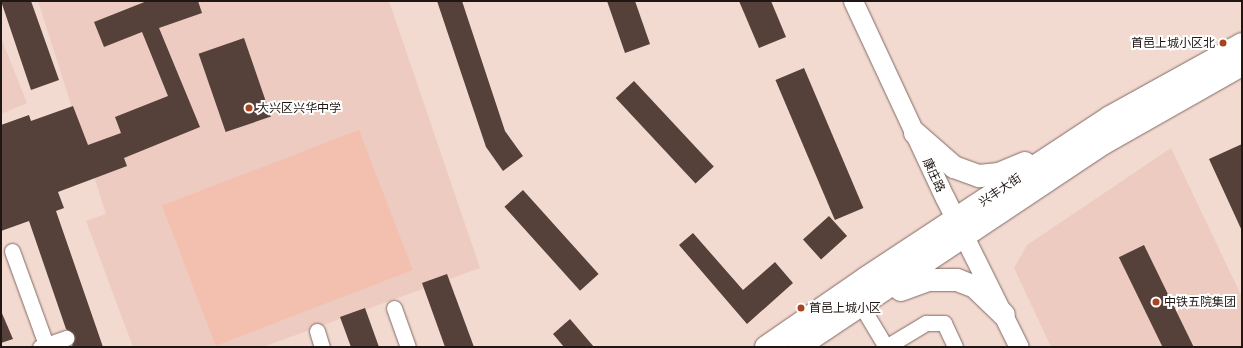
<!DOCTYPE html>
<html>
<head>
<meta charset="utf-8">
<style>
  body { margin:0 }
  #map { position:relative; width:1243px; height:348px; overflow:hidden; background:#f3dad1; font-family:"Noto Serif","Noto Sans SC",serif }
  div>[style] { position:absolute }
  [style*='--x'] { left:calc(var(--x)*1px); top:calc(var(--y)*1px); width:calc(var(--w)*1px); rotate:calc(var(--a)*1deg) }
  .built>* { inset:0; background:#edcbc0 }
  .green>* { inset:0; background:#f3bfae; transform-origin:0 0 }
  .building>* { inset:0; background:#55403a; transform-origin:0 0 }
  .roads { filter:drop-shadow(0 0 1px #806a63) drop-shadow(0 0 1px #806a63) }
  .minor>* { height:15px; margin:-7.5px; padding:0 7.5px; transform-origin:7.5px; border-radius:7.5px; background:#fff }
  .tertiary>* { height:19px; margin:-9.5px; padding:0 9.5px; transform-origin:9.5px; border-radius:9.5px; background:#fff }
  .secondary>* { height:22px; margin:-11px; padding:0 11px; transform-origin:11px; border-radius:11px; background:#fff }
  .dots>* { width:11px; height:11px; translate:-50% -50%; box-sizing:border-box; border:2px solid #fff; border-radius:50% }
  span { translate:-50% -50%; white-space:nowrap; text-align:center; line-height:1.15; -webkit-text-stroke:4px #fff; paint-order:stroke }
  .poi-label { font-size:12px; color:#201714 }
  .right { translate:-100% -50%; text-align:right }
  .left { translate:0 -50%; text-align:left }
  .street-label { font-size:12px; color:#201714 }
  .frame { position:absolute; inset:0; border:2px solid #201714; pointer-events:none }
</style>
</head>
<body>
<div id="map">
  <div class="built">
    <i style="clip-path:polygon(38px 1px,389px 1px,480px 268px,263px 347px,133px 347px,86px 221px,106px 214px)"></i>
    <i style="clip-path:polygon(1px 38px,27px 103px,1px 114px)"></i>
    <i style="clip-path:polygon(1171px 148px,1242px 297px,1242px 347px,1051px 347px,1014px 268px,1027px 245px)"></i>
  </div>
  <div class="green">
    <i style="left:359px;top:130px;width:150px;height:211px;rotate:69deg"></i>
  </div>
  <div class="building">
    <i style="clip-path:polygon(1px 1px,31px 1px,59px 80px,31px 90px)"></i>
    <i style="clip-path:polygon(147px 1px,198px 1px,202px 13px,159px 28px,200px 127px,124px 158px,127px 166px,58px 192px,64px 208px,56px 211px,103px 347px,72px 347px,74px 335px,66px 329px,29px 221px,1px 231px,1px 125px,29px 115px,31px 121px,73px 106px,88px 145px,121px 133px,115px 117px,168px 96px,142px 32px,104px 47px,94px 22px)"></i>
    <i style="clip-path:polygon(437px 1px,462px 1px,505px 131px,523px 156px,503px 171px,486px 147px)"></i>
    <i style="clip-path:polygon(607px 1px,635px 1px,650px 44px,625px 53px)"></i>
    <i style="clip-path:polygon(739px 1px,771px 1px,786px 37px,759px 48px)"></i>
    <i style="left:244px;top:38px;width:83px;height:48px;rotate:71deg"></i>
    <i style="left:804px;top:68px;width:152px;height:31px;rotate:67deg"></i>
    <i style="left:634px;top:81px;width:117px;height:25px;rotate:47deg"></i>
    <i style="clip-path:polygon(1242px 144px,1242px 231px,1209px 159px)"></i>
    <i style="left:523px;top:190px;width:113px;height:25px;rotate:48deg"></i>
    <i style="left:829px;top:216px;width:27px;height:35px;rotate:48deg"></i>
    <i style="clip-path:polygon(693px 233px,743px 290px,775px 262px,793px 283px,747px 324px,679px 245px)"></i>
    <i style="left:1144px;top:245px;width:114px;height:28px;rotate:64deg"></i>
    <i style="clip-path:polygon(447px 274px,474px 347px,445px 347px,422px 283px)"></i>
    <i style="clip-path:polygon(365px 308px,379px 347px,351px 347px,340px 317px)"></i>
    <i style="clip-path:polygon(1px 311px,13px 339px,1px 343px)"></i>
    <i style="clip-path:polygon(570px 319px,594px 347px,564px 347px,553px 334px)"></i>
  </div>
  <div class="roads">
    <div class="minor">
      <i style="--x:12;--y:251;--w:102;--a:70"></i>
      <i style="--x:862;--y:307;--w:47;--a:59"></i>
      <i style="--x:394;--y:308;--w:41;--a:70.3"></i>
      <i style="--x:317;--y:331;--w:17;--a:73"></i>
      <i style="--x:40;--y:347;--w:28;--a:-19"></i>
      <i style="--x:886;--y:347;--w:47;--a:-31"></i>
      <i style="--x:926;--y:323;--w:18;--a:0"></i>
      <i style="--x:944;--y:323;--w:26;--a:65"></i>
    </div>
    <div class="tertiary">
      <i style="--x:853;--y:1;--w:217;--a:65"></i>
      <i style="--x:945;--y:198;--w:166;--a:63.6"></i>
    </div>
    <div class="secondary">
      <i style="--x:915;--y:133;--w:52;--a:41.1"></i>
      <i style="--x:954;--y:167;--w:27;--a:20"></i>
      <i style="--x:979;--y:176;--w:20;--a:-6"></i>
      <i style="--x:999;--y:174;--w:28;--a:-23"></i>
      <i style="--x:901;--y:290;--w:30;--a:-20"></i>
      <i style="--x:929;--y:280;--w:28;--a:0"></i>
      <i style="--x:957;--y:280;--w:19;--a:21"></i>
      <i style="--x:975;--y:287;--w:40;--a:44"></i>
      <i style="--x:766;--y:347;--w:121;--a:-34.6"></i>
      <i style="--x:866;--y:278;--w:292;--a:-33.4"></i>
      <i style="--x:1110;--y:117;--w:151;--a:-28.9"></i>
      <i style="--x:798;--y:347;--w:368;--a:-33.7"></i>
      <i style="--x:1104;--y:143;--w:159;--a:-29.5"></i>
    </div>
  </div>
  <div class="dots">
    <i style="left:1223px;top:43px;background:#aa431f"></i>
    <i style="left:249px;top:108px;background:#aa431f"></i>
    <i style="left:1156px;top:302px;background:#aa431f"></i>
    <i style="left:801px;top:308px;background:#aa431f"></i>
  </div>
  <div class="poi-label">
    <span class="right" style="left:1215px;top:43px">首邑上城小区北</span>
    <span class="left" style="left:257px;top:108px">大兴区兴华中学</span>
    <span class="left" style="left:1164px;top:302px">中铁五院集团</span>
    <span class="left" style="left:809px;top:308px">首邑上城小区</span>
  </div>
  <div class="street-label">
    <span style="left:934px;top:175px;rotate:65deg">康庄路</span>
    <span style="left:1000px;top:190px;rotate:-34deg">兴丰大街</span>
  </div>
  <div class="frame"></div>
</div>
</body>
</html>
